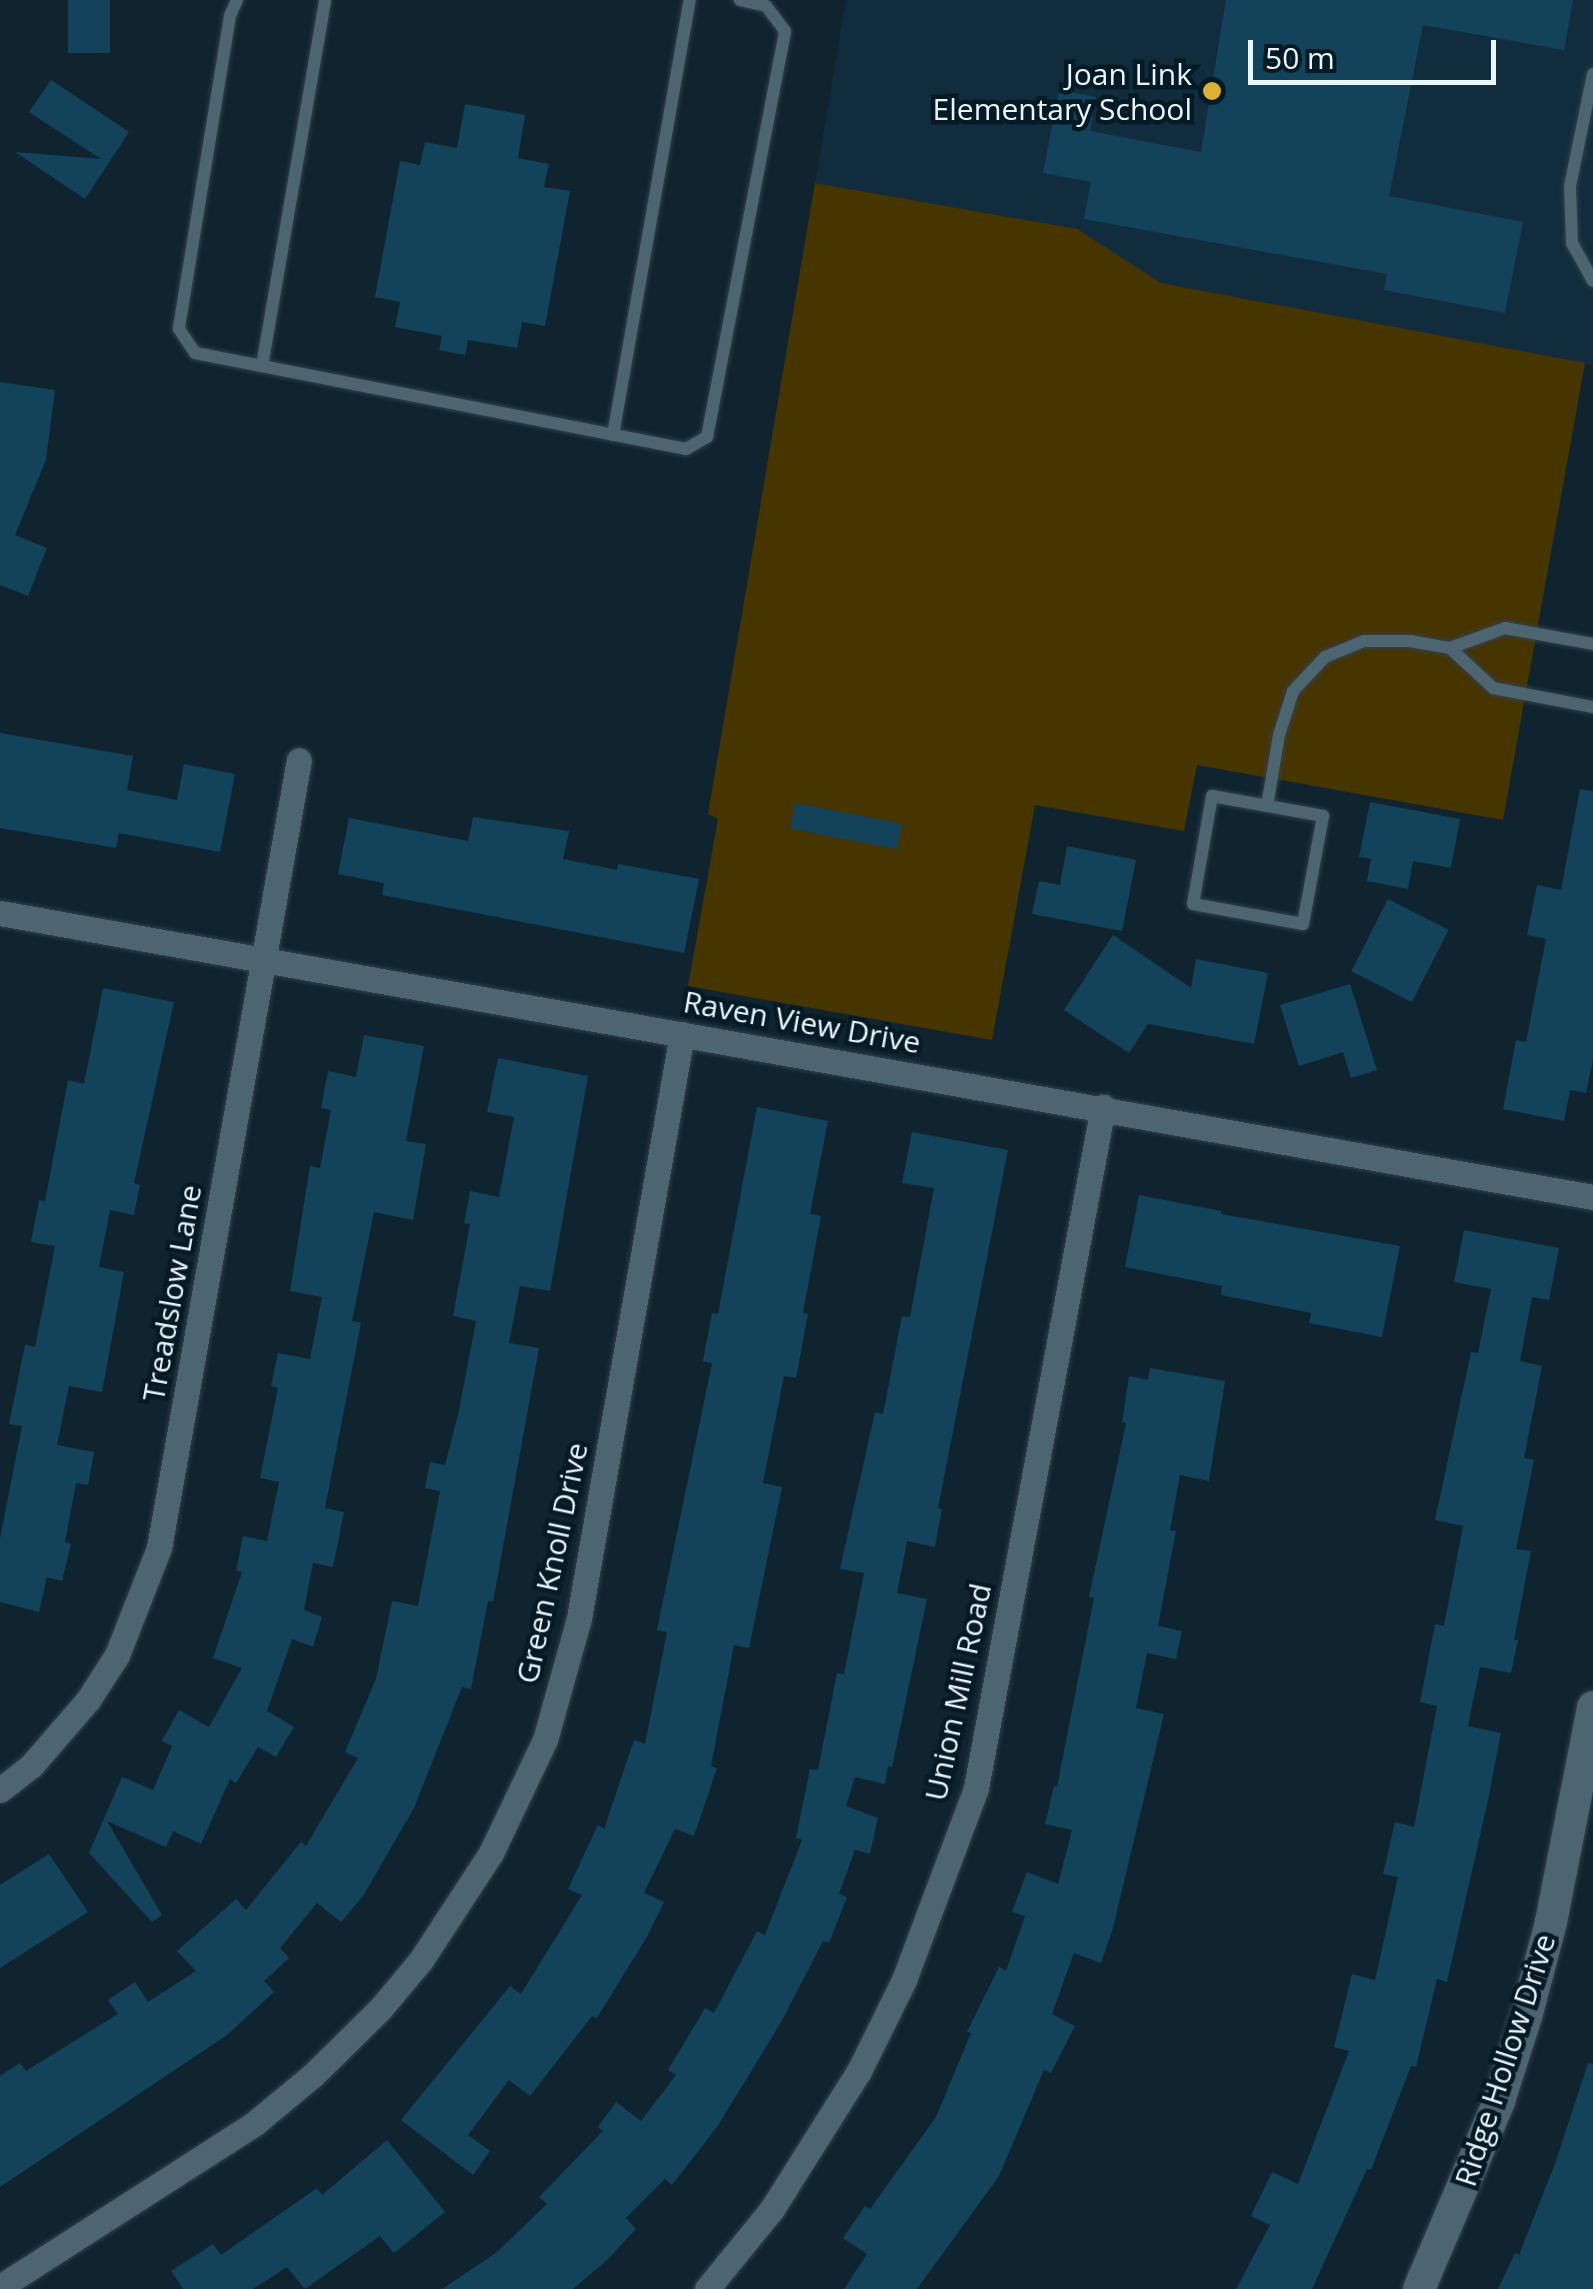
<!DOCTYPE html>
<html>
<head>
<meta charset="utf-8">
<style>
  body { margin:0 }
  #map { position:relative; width:1593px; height:2289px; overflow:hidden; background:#0f242f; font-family:"Open Sans",sans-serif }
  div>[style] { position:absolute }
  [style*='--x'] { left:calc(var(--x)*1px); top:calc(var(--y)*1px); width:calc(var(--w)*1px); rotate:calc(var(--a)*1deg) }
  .built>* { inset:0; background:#112d3d }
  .green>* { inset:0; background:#473500 }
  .building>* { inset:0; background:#12435b; transform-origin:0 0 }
  .roads { filter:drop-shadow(0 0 2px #33404a) drop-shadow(0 0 2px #33404a) }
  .service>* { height:12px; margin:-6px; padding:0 6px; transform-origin:6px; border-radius:6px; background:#4d6471 }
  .minor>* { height:25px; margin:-12.5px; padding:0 12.5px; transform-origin:12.5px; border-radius:12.5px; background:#4d6471 }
  .tertiary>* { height:32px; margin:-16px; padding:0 16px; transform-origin:16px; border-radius:16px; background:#4d6471 }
  .dots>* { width:28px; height:28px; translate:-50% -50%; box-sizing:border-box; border:5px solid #061a25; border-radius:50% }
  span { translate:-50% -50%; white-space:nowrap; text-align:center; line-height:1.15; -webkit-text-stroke:9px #061a25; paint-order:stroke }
  .poi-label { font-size:30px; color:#e9f6fe }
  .right { translate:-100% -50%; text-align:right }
  .street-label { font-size:30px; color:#e9f6fe }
  .scale { position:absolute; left:1248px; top:40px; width:248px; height:45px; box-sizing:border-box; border:5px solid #e9f6fe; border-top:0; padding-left:12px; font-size:30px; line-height:35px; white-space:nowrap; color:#e9f6fe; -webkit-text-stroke:8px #061a25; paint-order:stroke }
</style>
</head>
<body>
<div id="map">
  <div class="built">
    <i style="clip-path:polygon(846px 0,1593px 0,1593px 365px,1161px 283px,1076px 229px,815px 183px)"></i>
  </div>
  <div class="green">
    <i style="clip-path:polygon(815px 183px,1077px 229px,1161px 283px,1585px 363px,1503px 820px,1197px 765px,1184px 831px,1035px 805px,992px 1040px,688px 986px,718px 819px,708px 814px)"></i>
  </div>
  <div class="building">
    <i style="left:68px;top:0;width:42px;height:53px"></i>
    <i style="clip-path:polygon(1226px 0,1573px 0,1564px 50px,1423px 25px,1389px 196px,1523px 222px,1505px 313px,1384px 290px,1387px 274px,1084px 219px,1091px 182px,1043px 173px,1059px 90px,1096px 97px,1090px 131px,1201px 152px)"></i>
    <i style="clip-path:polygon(51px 80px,129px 132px,85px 199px,15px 152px,101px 159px,29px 112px)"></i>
    <i style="clip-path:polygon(465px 104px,525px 115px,518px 158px,549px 164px,544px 187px,570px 191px,545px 326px,522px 322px,517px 348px,468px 340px,465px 355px,439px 350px,442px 336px,395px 327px,400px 302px,375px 297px,400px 161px,420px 165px,425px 142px,457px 148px)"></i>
    <i style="clip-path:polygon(0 382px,55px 390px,46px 460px,15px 535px,47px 548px,28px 596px,0 585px)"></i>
    <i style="clip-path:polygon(0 733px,133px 756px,127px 790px,177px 800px,184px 764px,235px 774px,220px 852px,119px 833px,116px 848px,0 828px)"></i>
    <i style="clip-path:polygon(1580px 789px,1593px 791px,1593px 1060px,1586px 1093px,1570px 1090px,1564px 1121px,1503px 1109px,1516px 1040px,1526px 1042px,1546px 939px,1527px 935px,1537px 885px,1561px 890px)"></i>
    <i style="clip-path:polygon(1370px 802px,1460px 819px,1451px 868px,1413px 861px,1408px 889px,1367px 881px,1371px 859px,1359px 857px)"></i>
    <i style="left:795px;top:803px;width:109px;height:26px;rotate:11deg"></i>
    <i style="clip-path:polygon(473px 817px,569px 831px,563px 859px,617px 870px,618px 864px,699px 879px,684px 953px,382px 895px,384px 883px,338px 874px,349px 818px,468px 841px)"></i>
    <i style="clip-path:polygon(1067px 846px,1136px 860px,1122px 931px,1032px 914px,1039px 881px,1060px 885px)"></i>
    <i style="left:1388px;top:899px;width:68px;height:81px;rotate:27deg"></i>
    <i style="clip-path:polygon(1113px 935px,1191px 988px,1196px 959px,1268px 973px,1254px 1044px,1148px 1024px,1129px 1053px,1064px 1010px)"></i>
    <i style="clip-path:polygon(1350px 984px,1377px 1070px,1351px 1078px,1343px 1052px,1299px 1066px,1280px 1005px)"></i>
    <i style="clip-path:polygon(103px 988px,174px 1002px,134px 1183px,140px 1185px,134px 1215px,110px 1210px,99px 1267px,124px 1272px,102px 1392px,69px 1386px,57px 1445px,94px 1452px,88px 1485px,76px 1483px,65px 1542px,71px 1544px,62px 1581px,47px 1577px,39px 1612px,0 1602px,0 1538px,22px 1426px,9px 1424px,25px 1345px,35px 1347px,55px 1246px,31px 1242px,39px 1200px,45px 1201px,68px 1080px,84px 1084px)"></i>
    <i style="clip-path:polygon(364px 1035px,424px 1046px,406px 1141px,426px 1144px,413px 1220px,374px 1212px,352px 1321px,361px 1323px,325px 1508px,344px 1512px,333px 1567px,313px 1563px,304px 1610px,322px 1617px,313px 1647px,292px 1639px,267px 1711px,294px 1727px,276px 1757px,258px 1747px,236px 1783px,230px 1779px,201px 1844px,173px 1831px,166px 1847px,107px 1821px,162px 1915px,152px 1922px,89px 1853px,122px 1777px,153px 1790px,172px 1746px,162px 1741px,179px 1710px,209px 1727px,242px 1668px,213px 1658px,242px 1572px,236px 1571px,243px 1536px,267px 1541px,279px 1482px,260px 1478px,278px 1388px,271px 1386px,278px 1353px,310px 1359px,322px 1297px,290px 1291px,310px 1166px,320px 1168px,331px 1110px,321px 1108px,328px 1071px,356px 1077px)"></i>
    <i style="clip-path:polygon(498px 1058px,588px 1076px,550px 1291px,520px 1286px,509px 1343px,539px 1348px,493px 1602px,488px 1601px,471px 1689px,462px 1687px,414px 1808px,363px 1896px,341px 1922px,317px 1903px,280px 1948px,289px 1958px,264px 1981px,274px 1992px,227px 2035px,0 2187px,0 2076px,20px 2063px,26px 2071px,118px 2014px,108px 2000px,135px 1982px,148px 2002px,196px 1971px,177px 1951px,236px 1899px,246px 1910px,301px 1842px,306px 1846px,358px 1758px,345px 1752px,376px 1679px,392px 1601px,418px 1606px,440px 1491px,425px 1488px,430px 1462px,445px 1465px,458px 1415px,476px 1321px,453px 1316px,470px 1224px,464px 1223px,470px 1191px,499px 1197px,514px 1117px,487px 1112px)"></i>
    <i style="clip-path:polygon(757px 1107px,828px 1121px,810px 1214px,821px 1216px,803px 1313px,808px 1314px,796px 1378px,784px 1376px,763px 1483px,782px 1487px,749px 1648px,734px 1645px,711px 1766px,717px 1768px,694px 1836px,675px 1829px,644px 1893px,664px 1902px,648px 1935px,597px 2018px,592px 2016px,530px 2096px,509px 2080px,468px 2135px,490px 2151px,473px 2175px,401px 2120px,510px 1986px,521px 1994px,582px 1895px,568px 1889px,598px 1825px,604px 1829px,634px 1740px,645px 1744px,667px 1632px,657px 1630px,712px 1363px,703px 1361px,712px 1313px,718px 1314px)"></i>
    <i style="clip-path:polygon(912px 1132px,1008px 1150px,938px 1508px,942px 1509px,935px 1547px,907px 1541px,897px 1593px,927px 1599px,892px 1767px,888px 1766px,885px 1784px,855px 1777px,846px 1806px,878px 1818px,870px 1854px,855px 1850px,839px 1894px,847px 1897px,829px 1943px,823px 1941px,780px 2024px,717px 2127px,672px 2185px,665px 2179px,626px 2218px,636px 2229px,606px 2261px,573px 2289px,442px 2289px,497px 2252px,547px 2204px,539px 2197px,603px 2131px,598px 2127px,616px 2102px,641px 2121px,676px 2075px,668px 2070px,705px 2008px,714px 2013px,757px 1931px,765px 1935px,802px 1840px,796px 1838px,810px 1769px,818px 1770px,837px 1673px,844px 1674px,864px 1573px,840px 1569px,875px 1412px,883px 1414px,902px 1316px,910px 1317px,934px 1188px,902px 1183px)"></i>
    <i style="clip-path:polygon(1139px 1195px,1221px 1211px,1221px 1214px,1400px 1246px,1382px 1337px,1309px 1323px,1311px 1313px,1221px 1295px,1222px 1286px,1125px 1267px)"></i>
    <i style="clip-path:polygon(1464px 1230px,1559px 1248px,1549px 1300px,1532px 1297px,1520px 1361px,1542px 1366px,1524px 1458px,1534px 1460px,1516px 1549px,1531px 1551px,1514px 1640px,1518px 1640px,1511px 1673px,1480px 1667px,1468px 1726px,1501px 1733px,1488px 1800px,1447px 1982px,1437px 1979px,1416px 2067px,1411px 2066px,1371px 2170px,1367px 2169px,1312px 2289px,1236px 2289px,1270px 2225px,1251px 2216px,1272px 2172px,1298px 2184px,1349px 2051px,1334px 2047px,1352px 1974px,1375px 1980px,1398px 1877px,1383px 1874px,1395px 1822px,1414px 1827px,1437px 1706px,1420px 1702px,1435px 1624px,1444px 1626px,1463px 1526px,1435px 1520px,1471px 1352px,1478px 1353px,1491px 1289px,1454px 1282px)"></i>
    <i style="clip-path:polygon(1150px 1368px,1225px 1381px,1209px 1481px,1180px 1475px,1170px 1530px,1176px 1531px,1158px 1626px,1182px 1631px,1176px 1659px,1147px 1653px,1136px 1708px,1164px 1714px,1113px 1928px,1101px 1963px,1074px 1953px,1052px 2014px,1075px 2026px,1051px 2073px,1044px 2070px,999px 2176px,917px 2289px,844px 2289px,867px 2254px,843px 2238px,865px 2206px,870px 2209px,936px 2117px,971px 2033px,967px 2032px,999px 1967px,1006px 1971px,1025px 1916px,1012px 1912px,1027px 1872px,1058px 1884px,1072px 1830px,1045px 1824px,1054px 1786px,1057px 1787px,1094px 1598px,1089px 1597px,1126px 1423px,1122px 1422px,1129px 1376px,1148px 1380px)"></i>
    <i style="clip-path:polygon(49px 1854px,88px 1912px,0 1968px,0 1885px)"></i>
    <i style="clip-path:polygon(1588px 2063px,1593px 2064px,1593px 2289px,1498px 2289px,1515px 2253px,1519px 2255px,1556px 2161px)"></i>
    <i style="clip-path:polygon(387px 2140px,445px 2212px,394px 2253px,380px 2236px,305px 2289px,287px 2267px,253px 2289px,183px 2289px,171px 2271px,213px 2244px,221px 2255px,317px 2188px,322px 2195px)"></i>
  </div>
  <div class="roads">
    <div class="service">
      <i style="--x:237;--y:0;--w:17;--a:114"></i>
      <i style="--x:230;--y:16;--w:317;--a:99.3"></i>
      <i style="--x:179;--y:329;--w:29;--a:56"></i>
      <i style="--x:195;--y:353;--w:500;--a:11.06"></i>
      <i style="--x:686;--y:449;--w:24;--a:-30"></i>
      <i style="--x:707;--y:437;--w:413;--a:-79.1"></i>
      <i style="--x:785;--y:31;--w:31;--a:-127"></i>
      <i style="--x:766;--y:6;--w:27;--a:-167"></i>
      <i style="--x:1593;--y:74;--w:114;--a:101.6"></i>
      <i style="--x:1570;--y:186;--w:57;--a:88"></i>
      <i style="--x:1572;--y:243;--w:43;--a:61.1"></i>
      <i style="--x:262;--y:366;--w:371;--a:-80.2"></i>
      <i style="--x:613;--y:435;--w:442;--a:-80"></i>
      <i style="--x:1450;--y:648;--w:59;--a:42.9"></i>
      <i style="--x:1493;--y:688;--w:102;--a:10.8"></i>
      <i style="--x:1212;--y:796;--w:113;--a:10.2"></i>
      <i style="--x:1323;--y:816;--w:110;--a:100.5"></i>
      <i style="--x:1303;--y:924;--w:112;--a:-169.7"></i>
      <i style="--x:1193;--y:904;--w:110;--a:-80"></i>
      <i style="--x:1267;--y:806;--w:72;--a:-80.4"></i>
      <i style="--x:1279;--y:735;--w:46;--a:-72.3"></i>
      <i style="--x:1293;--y:691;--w:47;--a:-46.7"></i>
      <i style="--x:1325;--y:657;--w:42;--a:-22.3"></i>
      <i style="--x:1364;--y:641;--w:46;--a:0"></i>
      <i style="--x:1410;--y:641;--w:41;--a:9.9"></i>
      <i style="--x:1450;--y:648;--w:59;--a:-20"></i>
      <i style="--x:1505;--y:628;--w:89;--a:10.3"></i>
    </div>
    <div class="minor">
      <i style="--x:0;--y:913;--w:1618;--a:10.11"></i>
      <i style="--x:0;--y:1790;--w:39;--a:-38"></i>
      <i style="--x:31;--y:1766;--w:87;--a:-49.2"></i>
      <i style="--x:88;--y:1700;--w:54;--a:-57.2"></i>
      <i style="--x:117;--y:1655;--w:115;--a:-68.6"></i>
      <i style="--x:159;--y:1548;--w:800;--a:-79.93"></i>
      <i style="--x:0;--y:2287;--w:303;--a:-32.7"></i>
      <i style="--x:255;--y:2123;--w:75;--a:-39.6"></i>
      <i style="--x:313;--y:2075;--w:94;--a:-44.6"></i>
      <i style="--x:380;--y:2009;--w:64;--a:-50.1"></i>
      <i style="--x:421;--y:1960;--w:128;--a:-56.8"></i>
      <i style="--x:491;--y:1853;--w:125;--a:-64.5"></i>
      <i style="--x:545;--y:1740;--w:127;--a:-74.4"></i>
      <i style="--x:579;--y:1618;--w:593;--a:-80"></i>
      <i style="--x:707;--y:2289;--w:103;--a:-50.9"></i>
      <i style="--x:772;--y:2209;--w:163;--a:-57.8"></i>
      <i style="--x:859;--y:2071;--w:102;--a:-63.7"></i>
      <i style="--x:904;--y:1980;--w:205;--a:-69.4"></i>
      <i style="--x:976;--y:1788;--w:693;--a:-79.44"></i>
    </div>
    <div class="tertiary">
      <i style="--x:1419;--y:2289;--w:204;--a:-66.9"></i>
      <i style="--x:1499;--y:2101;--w:92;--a:-72.3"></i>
      <i style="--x:1527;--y:2013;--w:94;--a:-75.2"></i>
      <i style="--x:1551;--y:1922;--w:219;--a:-78.9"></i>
    </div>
  </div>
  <div class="dots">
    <i style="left:1212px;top:91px;background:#deb133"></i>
  </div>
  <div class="poi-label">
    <span class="right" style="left:1192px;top:91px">Joan Link<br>Elementary School</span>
  </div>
  <div class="street-label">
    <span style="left:802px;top:1022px;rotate:10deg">Raven View Drive</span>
    <span style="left:172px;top:1293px;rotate:-80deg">Treadslow Lane</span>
    <span style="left:552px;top:1563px;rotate:-78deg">Green Knoll Drive</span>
    <span style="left:958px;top:1692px;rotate:-78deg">Union Mill Road</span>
    <span style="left:1505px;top:2060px;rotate:-72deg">Ridge Hollow Drive</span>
  </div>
  <div class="scale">50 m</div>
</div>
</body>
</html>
